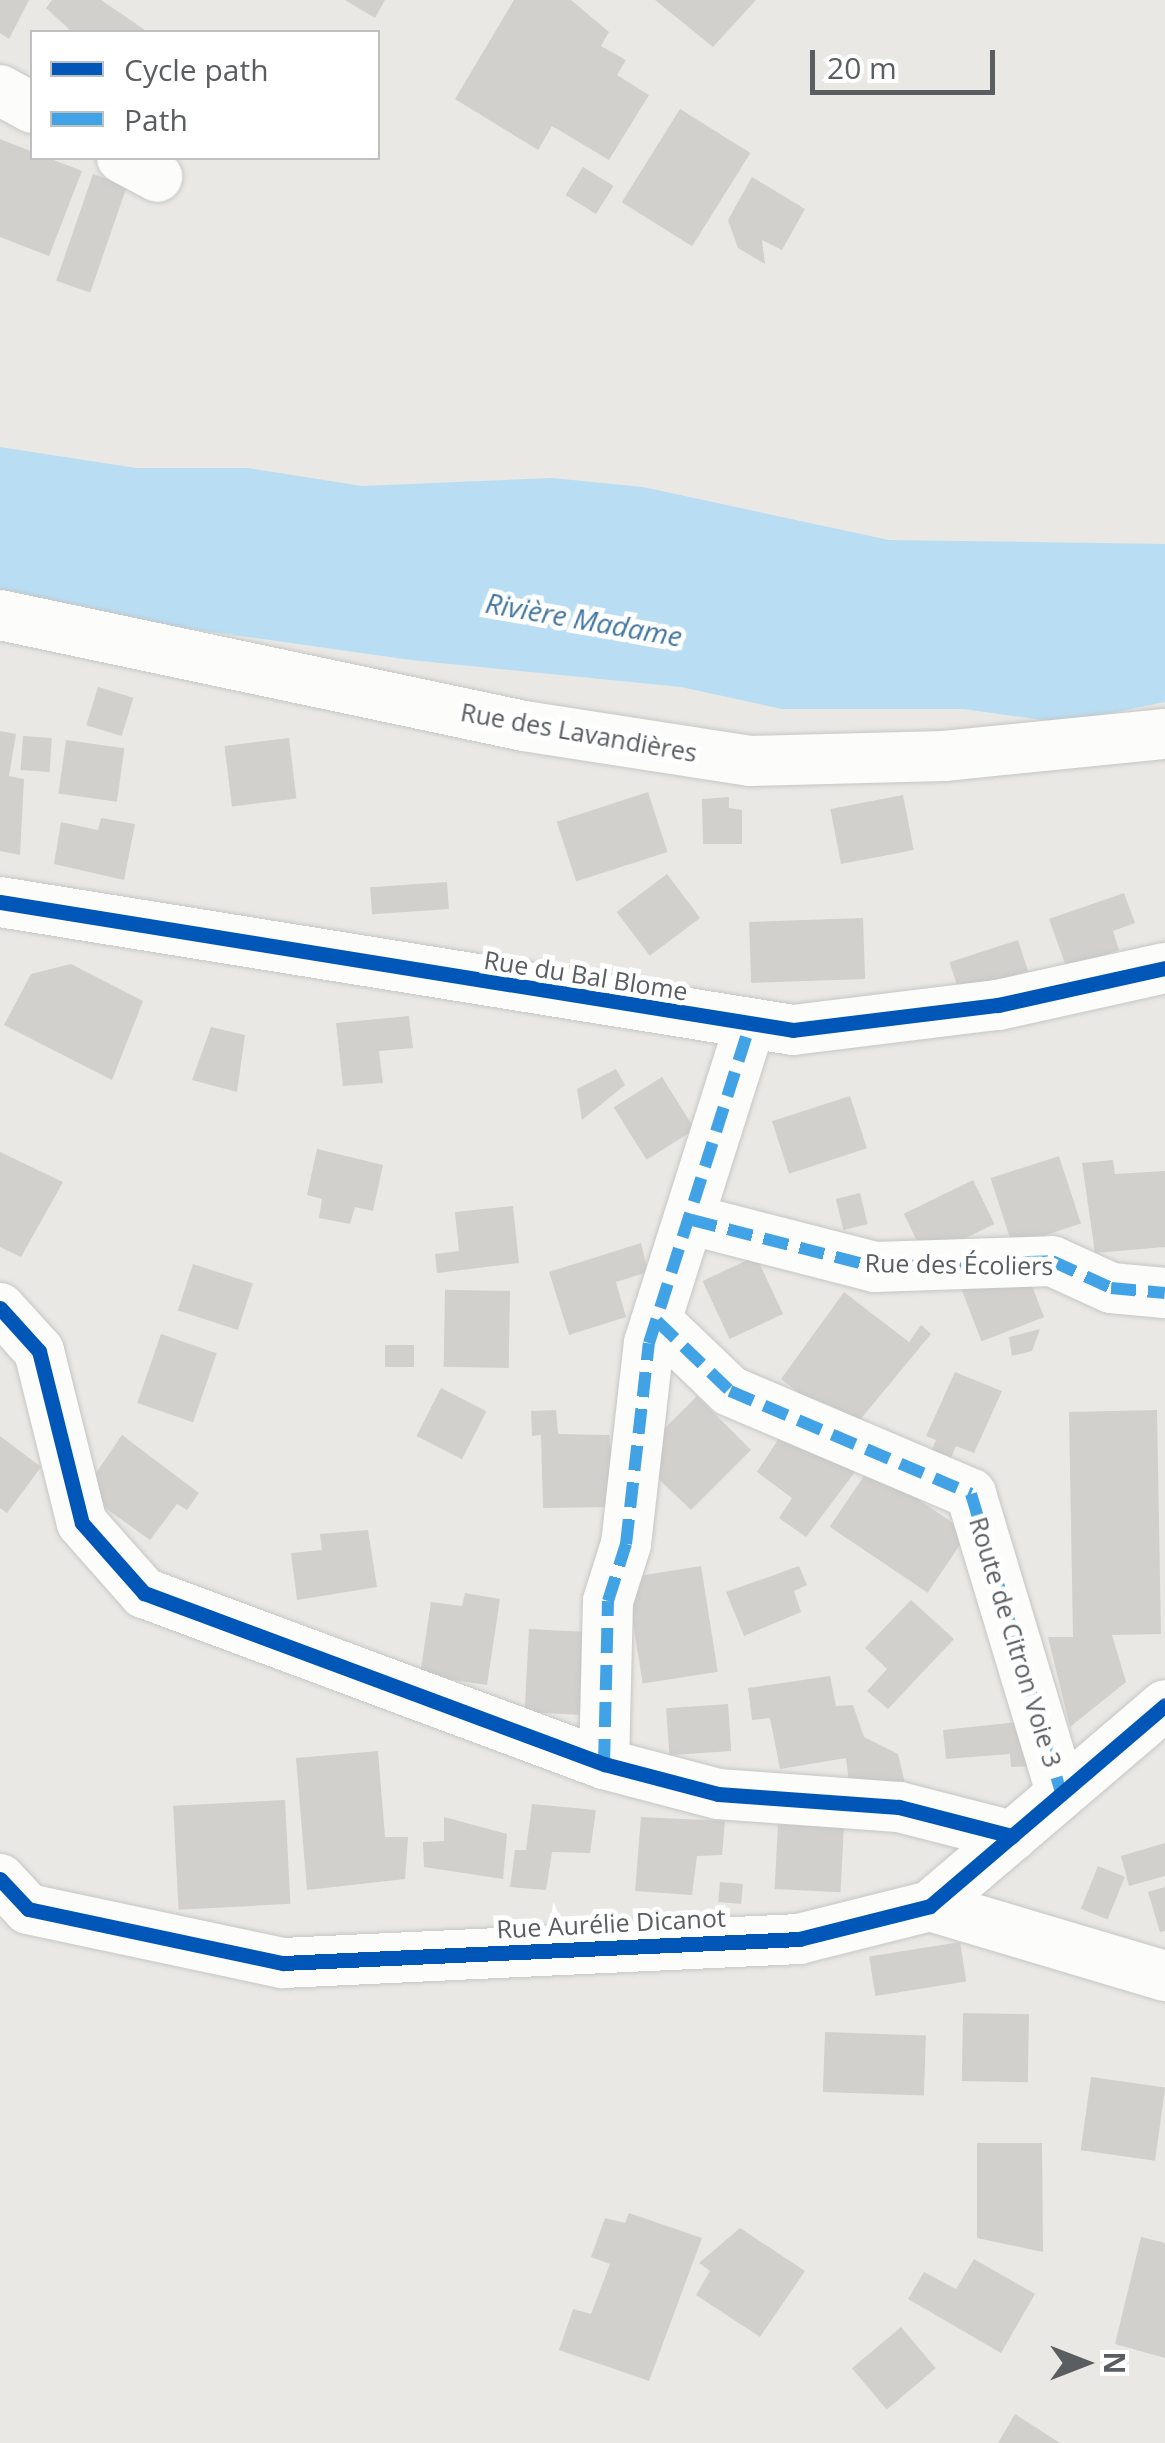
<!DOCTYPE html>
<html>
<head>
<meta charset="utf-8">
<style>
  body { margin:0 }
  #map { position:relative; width:1165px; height:2443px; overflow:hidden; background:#e9e8e4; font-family:"Open Sans",sans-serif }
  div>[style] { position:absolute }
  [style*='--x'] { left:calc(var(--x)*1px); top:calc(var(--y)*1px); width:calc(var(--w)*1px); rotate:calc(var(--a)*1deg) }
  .water>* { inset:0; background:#b9def3 }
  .building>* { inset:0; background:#d1d0cd; transform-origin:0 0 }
  .roads { filter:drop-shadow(0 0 2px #c6c6c6) drop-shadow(0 0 2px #c6c6c6) }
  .street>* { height:50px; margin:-25px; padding:0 25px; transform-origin:25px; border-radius:25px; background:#fcfcfb }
  .quiet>* { height:12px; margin-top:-6px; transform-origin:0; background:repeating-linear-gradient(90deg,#42a2e6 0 25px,transparent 0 37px) }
  .cycleway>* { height:15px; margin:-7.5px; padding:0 7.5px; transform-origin:7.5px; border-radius:7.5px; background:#0057b8 }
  span { translate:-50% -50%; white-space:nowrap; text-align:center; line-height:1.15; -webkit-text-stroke:10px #fff; paint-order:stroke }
  .street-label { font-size:25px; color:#5a5e61 }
  .water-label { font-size:28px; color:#4176a1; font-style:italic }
  .legend { position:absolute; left:30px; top:30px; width:350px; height:130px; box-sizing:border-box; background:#fff; border:2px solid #bdbfc0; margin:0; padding:12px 18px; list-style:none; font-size:30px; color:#5a5e61 }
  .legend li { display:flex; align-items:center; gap:20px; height:50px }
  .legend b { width:50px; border:2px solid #bdbfc0 }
  .north { position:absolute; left:1035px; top:2313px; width:100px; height:100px; -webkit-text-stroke:8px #fff; paint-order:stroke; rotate:90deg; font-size:28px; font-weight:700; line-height:40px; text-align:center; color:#5a5e61 }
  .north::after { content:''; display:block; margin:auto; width:35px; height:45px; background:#5a5e61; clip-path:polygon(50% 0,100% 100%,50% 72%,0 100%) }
  .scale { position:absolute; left:810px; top:50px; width:185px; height:45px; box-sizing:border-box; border:5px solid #5a5e61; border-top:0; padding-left:12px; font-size:30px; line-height:35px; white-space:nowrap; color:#5a5e61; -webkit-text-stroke:8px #fff; paint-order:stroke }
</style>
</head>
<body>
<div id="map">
  <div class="water">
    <i style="clip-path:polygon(0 447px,136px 468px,248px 468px,362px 486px,552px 478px,643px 487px,889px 540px,1165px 544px,1165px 702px,1063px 723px,964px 709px,782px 709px,681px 687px,411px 660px,0 602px)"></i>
  </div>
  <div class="building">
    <i style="clip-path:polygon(0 0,29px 0,9px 39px,0 33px)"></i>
    <i style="clip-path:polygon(52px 0,101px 0,145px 30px,72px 32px,46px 8px)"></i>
    <i style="clip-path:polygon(345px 0,385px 0,375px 18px)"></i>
    <i style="clip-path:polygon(514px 0,571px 0,609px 32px,601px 46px,626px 60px,617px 75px,649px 95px,609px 160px,552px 126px,538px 150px,455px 99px)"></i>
    <i style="clip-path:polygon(655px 0,756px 0,713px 47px)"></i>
    <i style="left:680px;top:109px;width:83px;height:110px;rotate:32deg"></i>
    <i style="clip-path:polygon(0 139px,82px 171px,49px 256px,0 237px)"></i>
    <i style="left:583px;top:167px;width:36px;height:33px;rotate:32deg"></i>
    <i style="left:93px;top:174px;width:36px;height:113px;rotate:19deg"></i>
    <i style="clip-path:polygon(752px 177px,805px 209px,782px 250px,762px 240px,765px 264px,738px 248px,728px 220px)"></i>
    <i style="left:98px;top:687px;width:37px;height:40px;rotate:17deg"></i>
    <i style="clip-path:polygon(0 731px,16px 734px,9px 776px,24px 779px,20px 855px,0 851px)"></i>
    <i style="left:23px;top:736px;width:29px;height:34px;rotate:4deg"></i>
    <i style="left:289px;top:738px;width:61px;height:65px;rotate:83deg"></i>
    <i style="left:66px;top:740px;width:59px;height:54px;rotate:8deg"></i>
    <i style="left:648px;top:792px;width:63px;height:96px;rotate:72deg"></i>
    <i style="left:903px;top:795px;width:56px;height:74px;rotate:79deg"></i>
    <i style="clip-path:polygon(729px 797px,729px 808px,742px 810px,742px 844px,703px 844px,702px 799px)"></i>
    <i style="clip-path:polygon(101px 818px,135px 824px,124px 880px,54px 864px,61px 822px,98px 830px)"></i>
    <i style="left:667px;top:874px;width:55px;height:63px;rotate:53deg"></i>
    <i style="left:447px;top:882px;width:27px;height:77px;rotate:86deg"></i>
    <i style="clip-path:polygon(1124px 893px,1135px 923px,1113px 931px,1119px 950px,1067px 969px,1049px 919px)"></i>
    <i style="left:863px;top:918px;width:61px;height:114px;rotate:88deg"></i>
    <i style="left:1018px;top:940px;width:33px;height:72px;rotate:72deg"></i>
    <i style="clip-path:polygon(71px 964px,143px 1001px,112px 1080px,4px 1025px,31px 974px)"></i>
    <i style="clip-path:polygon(409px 1016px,413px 1048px,379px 1051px,383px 1083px,343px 1086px,336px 1023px)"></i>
    <i style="clip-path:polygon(211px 1027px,245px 1035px,237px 1092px,192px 1080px)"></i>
    <i style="clip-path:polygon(616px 1069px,625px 1085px,582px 1120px,577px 1089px)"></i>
    <i style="left:662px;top:1077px;width:62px;height:57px;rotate:58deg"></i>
    <i style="left:850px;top:1096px;width:55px;height:82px;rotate:72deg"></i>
    <i style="clip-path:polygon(317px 1149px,383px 1165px,373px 1211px,355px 1207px,350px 1224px,319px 1218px,322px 1199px,307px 1195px)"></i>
    <i style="clip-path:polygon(0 1152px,63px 1182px,21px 1257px,0 1247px)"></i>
    <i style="left:1059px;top:1156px;width:71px;height:72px;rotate:72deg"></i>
    <i style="clip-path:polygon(1113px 1160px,1115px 1174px,1165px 1171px,1165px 1247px,1095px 1253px,1082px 1163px)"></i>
    <i style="left:973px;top:1180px;width:49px;height:77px;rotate:64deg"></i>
    <i style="left:860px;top:1193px;width:32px;height:25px;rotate:76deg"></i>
    <i style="clip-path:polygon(513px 1206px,519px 1263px,437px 1273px,435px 1254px,459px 1251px,455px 1212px)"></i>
    <i style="clip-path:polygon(641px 1243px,648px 1272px,616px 1282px,626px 1317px,569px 1335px,549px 1272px)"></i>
    <i style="left:756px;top:1256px;width:64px;height:59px;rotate:65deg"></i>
    <i style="left:193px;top:1264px;width:63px;height:49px;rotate:18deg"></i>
    <i style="left:1024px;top:1265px;width:56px;height:67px;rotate:69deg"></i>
    <i style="left:510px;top:1291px;width:77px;height:65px;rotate:91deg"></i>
    <i style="clip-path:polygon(844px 1292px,909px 1342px,921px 1325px,931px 1334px,850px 1432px,781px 1379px)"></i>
    <i style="clip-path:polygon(1040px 1329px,1032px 1351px,1012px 1356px,1009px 1337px)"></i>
    <i style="left:161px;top:1334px;width:59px;height:73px;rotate:19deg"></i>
    <i style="left:385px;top:1345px;width:29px;height:22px"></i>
    <i style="clip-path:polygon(955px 1372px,1002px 1391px,974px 1453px,956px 1446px,948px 1464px,929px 1457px,936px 1440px,926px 1436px)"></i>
    <i style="left:441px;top:1388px;width:51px;height:54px;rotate:27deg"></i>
    <i style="clip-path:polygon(697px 1396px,751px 1450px,691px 1510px,645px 1466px,664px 1446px,656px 1437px)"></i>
    <i style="clip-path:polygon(556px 1410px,558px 1434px,609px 1435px,618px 1507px,543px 1508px,541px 1435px,532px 1436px,531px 1411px)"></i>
    <i style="clip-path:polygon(1157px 1410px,1161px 1634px,1112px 1635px,1126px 1682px,1070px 1727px,1048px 1637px,1073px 1637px,1069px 1412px)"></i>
    <i style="clip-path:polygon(787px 1426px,855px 1472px,806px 1537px,779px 1518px,792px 1498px,757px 1472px)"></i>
    <i style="clip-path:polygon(122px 1435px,199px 1493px,187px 1510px,177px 1504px,150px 1540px,83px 1492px)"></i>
    <i style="clip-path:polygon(0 1436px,41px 1467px,7px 1513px,0 1508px)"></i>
    <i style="left:870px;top:1467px;width:118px;height:72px;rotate:34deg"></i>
    <i style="clip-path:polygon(368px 1530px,377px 1587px,297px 1600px,291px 1553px,322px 1550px,320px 1534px)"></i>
    <i style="left:701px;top:1566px;width:107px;height:76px;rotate:81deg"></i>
    <i style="clip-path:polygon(799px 1566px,807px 1585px,794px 1591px,801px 1612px,744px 1636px,726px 1592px)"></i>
    <i style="clip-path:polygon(465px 1593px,500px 1599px,487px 1685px,420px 1675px,431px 1602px,462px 1606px)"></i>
    <i style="clip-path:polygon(911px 1600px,954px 1639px,888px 1709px,867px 1691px,887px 1669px,865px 1648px)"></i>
    <i style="left:529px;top:1629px;width:63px;height:83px;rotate:3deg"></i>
    <i style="clip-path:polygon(830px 1676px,836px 1706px,853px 1705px,864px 1737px,898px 1754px,907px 1792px,849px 1784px,846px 1758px,780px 1769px,770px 1718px,752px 1720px,748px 1688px)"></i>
    <i style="left:728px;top:1704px;width:47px;height:62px;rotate:86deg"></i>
    <i style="clip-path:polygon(1028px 1721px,1033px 1766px,1011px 1767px,1010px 1754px,946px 1759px,943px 1730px)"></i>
    <i style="clip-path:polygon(378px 1751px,385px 1837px,408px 1837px,405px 1879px,307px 1890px,296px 1758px)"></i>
    <i style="left:285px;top:1800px;width:104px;height:112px;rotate:87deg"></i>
    <i style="clip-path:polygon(532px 1804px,596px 1810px,590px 1853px,552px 1852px,546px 1890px,510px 1887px,515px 1850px,526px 1850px)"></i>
    <i style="clip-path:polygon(444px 1817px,507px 1834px,503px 1879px,424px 1867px,423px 1842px,444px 1841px)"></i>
    <i style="clip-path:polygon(641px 1817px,725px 1821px,722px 1855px,697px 1856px,692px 1895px,635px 1891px)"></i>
    <i style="left:778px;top:1824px;width:66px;height:65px;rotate:3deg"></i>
    <i style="clip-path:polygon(1165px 1843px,1165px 1876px,1129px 1886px,1121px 1856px)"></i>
    <i style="left:1098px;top:1866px;width:29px;height:46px;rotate:22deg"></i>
    <i style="left:720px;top:1882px;width:23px;height:20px;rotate:5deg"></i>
    <i style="clip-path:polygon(1165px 1887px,1165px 1931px,1160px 1932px,1148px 1892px)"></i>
    <i style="left:960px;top:1942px;width:40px;height:92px;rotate:81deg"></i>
    <i style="left:963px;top:2013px;width:66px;height:68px;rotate:1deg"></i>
    <i style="left:825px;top:2032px;width:101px;height:60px;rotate:2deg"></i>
    <i style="left:1091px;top:2077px;width:75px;height:74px;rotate:8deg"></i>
    <i style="clip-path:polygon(977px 2143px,1042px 2143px,1043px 2252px,977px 2238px)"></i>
    <i style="clip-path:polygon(629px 2213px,702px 2238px,649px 2381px,559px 2350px,573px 2309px,591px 2314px,610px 2264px,591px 2257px,605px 2218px,625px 2223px)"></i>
    <i style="clip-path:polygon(740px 2228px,805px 2271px,760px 2337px,696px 2295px,710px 2271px,699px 2263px)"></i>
    <i style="clip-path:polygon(1141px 2237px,1165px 2243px,1165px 2358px,1115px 2344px)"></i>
    <i style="clip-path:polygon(974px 2259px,1035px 2294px,1001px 2353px,908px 2299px,924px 2272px,956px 2289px)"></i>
    <i style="left:901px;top:2327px;width:54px;height:64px;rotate:50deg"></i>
    <i style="clip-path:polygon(1015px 2414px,1060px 2443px,998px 2443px)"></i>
  </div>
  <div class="roads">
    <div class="street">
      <i style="--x:0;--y:90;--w:37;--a:29"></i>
      <i style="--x:122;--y:158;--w:40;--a:28"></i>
      <i style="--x:0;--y:615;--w:536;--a:11.96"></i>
      <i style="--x:524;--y:726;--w:229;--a:8.8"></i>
      <i style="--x:750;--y:761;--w:194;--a:-1.5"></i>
      <i style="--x:944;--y:756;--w:222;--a:-5.7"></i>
      <i style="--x:0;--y:902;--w:803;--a:9.17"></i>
      <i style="--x:793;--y:1030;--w:207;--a:-7"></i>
      <i style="--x:998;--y:1005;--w:171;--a:-12.5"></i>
      <i style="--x:692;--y:1220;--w:189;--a:14.4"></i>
      <i style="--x:875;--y:1267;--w:177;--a:-1.9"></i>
      <i style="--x:1052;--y:1261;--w:65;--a:24.6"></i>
      <i style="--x:1111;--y:1288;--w:54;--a:5.3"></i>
      <i style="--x:0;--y:1308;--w:58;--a:47.8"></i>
      <i style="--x:39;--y:1351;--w:177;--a:76"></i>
      <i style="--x:82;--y:1523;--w:94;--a:48.5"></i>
      <i style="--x:144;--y:1593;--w:491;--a:20.4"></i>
      <i style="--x:604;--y:1764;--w:118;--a:14.7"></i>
      <i style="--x:718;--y:1794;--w:181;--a:4.1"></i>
      <i style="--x:899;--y:1807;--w:117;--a:14.4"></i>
      <i style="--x:657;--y:1321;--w:101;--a:43.8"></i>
      <i style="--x:730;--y:1391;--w:262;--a:23.1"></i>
      <i style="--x:971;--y:1494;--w:312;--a:73.2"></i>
      <i style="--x:604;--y:1764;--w:163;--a:-88.6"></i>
      <i style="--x:608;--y:1601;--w:60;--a:-72.5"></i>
      <i style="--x:626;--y:1544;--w:202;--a:-83.5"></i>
      <i style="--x:649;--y:1343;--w:335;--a:-72.4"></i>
      <i style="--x:0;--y:1879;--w:41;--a:47"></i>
      <i style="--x:28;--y:1909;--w:261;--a:12"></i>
      <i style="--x:283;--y:1963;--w:517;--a:-2.66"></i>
      <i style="--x:799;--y:1939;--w:135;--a:-14.1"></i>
      <i style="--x:930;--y:1906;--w:309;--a:-40.5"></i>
      <i style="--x:930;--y:1906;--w:245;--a:16.6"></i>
    </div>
  </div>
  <div class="quiet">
    <i style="--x:692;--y:1220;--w:189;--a:14.4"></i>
    <i style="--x:875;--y:1267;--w:177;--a:-1.9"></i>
    <i style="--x:1052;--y:1261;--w:65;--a:24.6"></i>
    <i style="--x:1111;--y:1288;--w:54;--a:5.3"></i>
    <i style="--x:657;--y:1321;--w:101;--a:43.8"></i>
    <i style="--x:730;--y:1391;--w:262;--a:23.1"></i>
    <i style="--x:971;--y:1494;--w:312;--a:73.2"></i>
    <i style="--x:604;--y:1764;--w:163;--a:-88.6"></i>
    <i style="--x:608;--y:1601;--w:60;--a:-72.5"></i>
    <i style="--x:626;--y:1544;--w:202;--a:-83.5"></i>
    <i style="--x:649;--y:1343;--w:335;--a:-72.4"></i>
  </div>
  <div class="cycleway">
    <i style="--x:0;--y:902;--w:803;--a:9.17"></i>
    <i style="--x:793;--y:1030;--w:207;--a:-7"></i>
    <i style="--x:998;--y:1005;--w:171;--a:-12.5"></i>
    <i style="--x:0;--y:1308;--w:58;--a:47.8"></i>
    <i style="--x:39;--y:1351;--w:177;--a:76"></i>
    <i style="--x:82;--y:1523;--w:94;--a:48.5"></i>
    <i style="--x:144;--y:1593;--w:491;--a:20.4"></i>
    <i style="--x:604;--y:1764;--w:118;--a:14.7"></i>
    <i style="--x:718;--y:1794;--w:181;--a:4.1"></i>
    <i style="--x:899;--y:1807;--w:117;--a:14.4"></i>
    <i style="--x:0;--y:1879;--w:41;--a:47"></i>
    <i style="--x:28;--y:1909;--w:261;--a:12"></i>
    <i style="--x:283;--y:1963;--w:517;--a:-2.66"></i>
    <i style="--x:799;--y:1939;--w:135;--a:-14.1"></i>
    <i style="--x:930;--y:1906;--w:309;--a:-40.5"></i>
  </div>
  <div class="street-label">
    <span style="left:579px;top:732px;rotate:10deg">Rue des Lavandières</span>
    <span style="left:586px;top:975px;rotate:9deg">Rue du Bal Blome</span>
    <span style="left:959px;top:1264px;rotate:1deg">Rue des Écoliers</span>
    <span style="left:1016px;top:1642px;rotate:73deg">Route de Citron Voie 3</span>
    <span style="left:611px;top:1923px;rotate:-3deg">Rue Aurélie Dicanot</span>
  </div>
  <div class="water-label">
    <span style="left:584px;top:619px;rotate:10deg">Rivière Madame</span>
  </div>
  <ul class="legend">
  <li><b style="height:12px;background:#0057b8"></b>Cycle path</li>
  <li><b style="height:12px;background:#42a2e6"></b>Path</li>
  </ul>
  <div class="north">N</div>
  <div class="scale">20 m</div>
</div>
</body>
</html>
